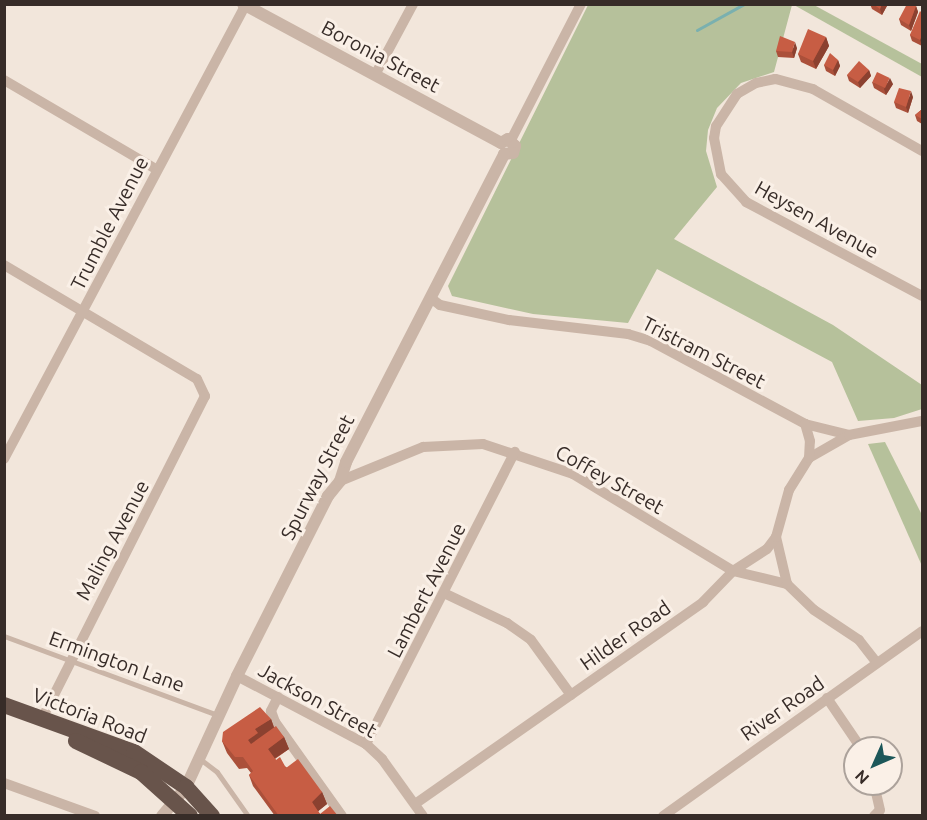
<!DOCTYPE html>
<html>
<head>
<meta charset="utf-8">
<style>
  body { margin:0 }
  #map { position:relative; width:927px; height:820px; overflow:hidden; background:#f2e6db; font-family:Ubuntu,sans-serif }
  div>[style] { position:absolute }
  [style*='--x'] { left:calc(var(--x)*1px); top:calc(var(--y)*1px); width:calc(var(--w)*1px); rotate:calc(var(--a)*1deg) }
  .green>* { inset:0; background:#b6c19b }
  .stream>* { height:3px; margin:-1.5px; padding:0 1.5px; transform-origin:1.5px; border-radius:1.5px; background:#7ab0af }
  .service>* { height:5px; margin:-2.5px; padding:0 2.5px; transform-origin:2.5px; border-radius:2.5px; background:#cab5a7 }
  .minor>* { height:10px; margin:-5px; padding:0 5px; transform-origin:5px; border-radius:5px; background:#cab5a7 }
  .tertiary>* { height:12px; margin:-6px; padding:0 6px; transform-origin:6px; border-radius:6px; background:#cab5a7 }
  .trunk>* { height:16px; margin:-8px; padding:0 8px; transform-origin:8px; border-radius:8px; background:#68544b }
  .wall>* { inset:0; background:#ab503a }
  .shaded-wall>* { inset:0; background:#8b4130 }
  .building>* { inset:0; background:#c75d44; transform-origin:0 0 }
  span { translate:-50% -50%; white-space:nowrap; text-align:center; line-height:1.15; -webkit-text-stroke:6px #faf0e7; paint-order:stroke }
  .street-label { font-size:20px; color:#372c28 }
  .frame { position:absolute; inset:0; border:6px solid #372c28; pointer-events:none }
  .north { position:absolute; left:843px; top:736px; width:60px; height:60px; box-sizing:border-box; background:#faf0e7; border:2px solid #aca29b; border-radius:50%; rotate:225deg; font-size:16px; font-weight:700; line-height:24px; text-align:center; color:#372c28 }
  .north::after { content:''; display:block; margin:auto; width:21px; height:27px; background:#1c5759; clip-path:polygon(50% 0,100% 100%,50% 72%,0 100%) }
</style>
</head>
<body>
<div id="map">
  <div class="green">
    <i style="clip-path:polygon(588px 5px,792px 5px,774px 72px,741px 83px,717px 108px,708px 130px,706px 151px,717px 187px,674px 239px,833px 325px,922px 385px,922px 409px,894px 418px,858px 421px,832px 362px,657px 269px,628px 323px,533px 314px,452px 296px,448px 286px)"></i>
    <i style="clip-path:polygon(794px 5px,814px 5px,922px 64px,922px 77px)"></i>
    <i style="clip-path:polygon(885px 442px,922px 515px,922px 566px,868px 444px)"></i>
  </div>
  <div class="stream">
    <i style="--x:697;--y:30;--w:54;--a:-29"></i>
  </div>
  <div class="service">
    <i style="--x:4;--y:636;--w:228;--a:20.3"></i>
    <i style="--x:200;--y:759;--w:21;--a:37"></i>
    <i style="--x:217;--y:772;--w:54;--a:54.8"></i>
  </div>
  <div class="minor">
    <i style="--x:375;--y:75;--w:81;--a:-61.8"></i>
    <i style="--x:4;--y:80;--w:176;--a:30.4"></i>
    <i style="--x:511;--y:140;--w:153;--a:-62.8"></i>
    <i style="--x:922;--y:151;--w:125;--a:-150.4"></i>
    <i style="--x:813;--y:89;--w:39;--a:-165"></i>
    <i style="--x:775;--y:79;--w:19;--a:168"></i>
    <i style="--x:756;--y:83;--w:22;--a:150"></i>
    <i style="--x:737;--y:94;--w:38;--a:123"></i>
    <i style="--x:716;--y:126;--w:12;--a:99"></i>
    <i style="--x:714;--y:138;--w:37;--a:79"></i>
    <i style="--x:721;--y:174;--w:38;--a:48"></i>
    <i style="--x:746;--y:202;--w:200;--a:28.1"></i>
    <i style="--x:4;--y:265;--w:224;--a:30.6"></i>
    <i style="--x:197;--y:379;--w:19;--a:65"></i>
    <i style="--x:205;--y:396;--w:361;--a:116.8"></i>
    <i style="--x:432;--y:299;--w:10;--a:37"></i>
    <i style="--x:440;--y:305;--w:71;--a:12.3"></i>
    <i style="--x:509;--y:320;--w:120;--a:6.7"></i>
    <i style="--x:628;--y:334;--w:24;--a:17"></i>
    <i style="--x:651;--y:341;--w:175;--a:28.3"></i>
    <i style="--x:805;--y:424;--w:45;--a:14"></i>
    <i style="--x:809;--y:458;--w:46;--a:-29.9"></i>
    <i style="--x:849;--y:435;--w:74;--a:-10.9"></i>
    <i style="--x:4;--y:459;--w:515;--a:-61.99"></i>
    <i style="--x:340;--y:481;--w:90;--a:-22.3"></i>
    <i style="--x:423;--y:447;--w:60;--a:-2.9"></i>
    <i style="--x:483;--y:444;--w:95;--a:18.4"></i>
    <i style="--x:573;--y:474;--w:187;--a:31.2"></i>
    <i style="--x:733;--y:571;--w:56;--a:13.5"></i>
    <i style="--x:776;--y:537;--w:48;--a:76.8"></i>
    <i style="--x:787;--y:584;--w:37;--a:44"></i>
    <i style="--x:814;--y:610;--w:54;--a:33.7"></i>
    <i style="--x:859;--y:640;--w:29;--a:52"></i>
    <i style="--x:446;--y:594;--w:68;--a:25.4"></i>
    <i style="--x:507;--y:623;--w:29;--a:35"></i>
    <i style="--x:531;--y:640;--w:68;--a:54"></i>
    <i style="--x:237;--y:676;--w:146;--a:27.8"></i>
    <i style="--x:366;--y:744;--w:22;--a:43"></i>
    <i style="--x:382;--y:759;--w:70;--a:54.3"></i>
    <i style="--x:278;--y:697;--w:16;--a:117"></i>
    <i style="--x:271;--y:711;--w:12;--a:70"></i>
    <i style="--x:275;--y:722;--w:115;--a:54.5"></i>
    <i style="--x:827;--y:698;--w:60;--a:55.8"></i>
    <i style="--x:366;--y:744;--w:328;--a:-63"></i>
    <i style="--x:4;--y:783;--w:97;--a:19.9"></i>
    <i style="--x:415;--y:804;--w:352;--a:-35"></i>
    <i style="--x:703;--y:602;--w:43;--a:-45.9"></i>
    <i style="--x:733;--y:571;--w:40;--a:-32.9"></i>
    <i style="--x:767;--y:549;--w:15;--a:-53"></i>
    <i style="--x:776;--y:537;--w:49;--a:-74.5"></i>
    <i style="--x:789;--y:490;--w:38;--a:-58"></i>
    <i style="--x:809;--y:458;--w:17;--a:-87"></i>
    <i style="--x:810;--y:441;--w:18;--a:-106"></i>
    <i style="--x:663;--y:816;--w:318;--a:-35.5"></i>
    <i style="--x:874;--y:816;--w:8;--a:-45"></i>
    <i style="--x:880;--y:810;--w:27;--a:-103"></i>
  </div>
  <div class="tertiary">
    <i style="--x:243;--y:4;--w:293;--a:28.3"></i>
    <i style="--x:501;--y:143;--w:8;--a:-30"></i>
    <i style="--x:508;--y:139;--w:10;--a:45"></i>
    <i style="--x:515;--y:146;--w:7;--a:106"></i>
    <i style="--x:513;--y:153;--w:9;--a:174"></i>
    <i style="--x:162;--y:816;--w:38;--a:-50"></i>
    <i style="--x:186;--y:787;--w:122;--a:-65.3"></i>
    <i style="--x:237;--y:676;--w:202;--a:-63.2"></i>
    <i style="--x:328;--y:496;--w:19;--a:-51"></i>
    <i style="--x:340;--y:481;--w:20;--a:-72"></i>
    <i style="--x:346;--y:462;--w:346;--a:-62.8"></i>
  </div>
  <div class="trunk">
    <i style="--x:4;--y:705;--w:138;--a:19.9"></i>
    <i style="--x:134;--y:752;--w:63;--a:33.9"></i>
    <i style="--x:186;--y:787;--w:39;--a:48"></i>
    <i style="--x:76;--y:741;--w:72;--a:25.5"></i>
    <i style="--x:141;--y:772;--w:66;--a:41.9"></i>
  </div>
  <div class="wall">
    <i style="clip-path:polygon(870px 4px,888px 4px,882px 15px,872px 9px)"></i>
    <i style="clip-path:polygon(916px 6px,918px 12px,911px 31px,901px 25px,899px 19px)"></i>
    <i style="clip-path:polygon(922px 13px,922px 46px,912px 41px,910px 35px)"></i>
    <i style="clip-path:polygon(826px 37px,829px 46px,816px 69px,801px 62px,798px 54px)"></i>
    <i style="clip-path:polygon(797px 48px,794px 58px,778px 57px,776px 51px)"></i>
    <i style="clip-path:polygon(838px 60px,840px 66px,835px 76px,826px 71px,824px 65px)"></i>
    <i style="clip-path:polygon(869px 70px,871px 76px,860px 88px,849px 81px,847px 75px)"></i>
    <i style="clip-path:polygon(872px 82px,893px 84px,886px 95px,874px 88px)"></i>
    <i style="clip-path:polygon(913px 97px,908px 113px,896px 108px,894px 102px)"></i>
    <i style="clip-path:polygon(922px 107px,922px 124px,917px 121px,915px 115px,921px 110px)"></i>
    <i style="clip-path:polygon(271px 719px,274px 727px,284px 737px,289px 749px,275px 759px,276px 760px,322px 792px,327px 804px,318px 811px,320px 814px,338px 816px,275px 816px,253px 786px,249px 775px,251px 773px,247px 768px,239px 769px,227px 753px,222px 741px)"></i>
  </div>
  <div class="shaded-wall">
    <i style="clip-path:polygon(882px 4px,888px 4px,882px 15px,880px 9px)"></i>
    <i style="clip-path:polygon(916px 6px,918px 12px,911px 31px,909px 25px)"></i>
    <i style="clip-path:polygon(922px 35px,922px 46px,920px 40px)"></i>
    <i style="clip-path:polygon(826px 37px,829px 46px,816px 69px,813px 61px)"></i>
    <i style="clip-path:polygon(795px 42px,797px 48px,794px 58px,792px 52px)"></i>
    <i style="clip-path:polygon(838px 60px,840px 66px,835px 76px,833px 70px)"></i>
    <i style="clip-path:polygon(869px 70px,871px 76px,860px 88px,858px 82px)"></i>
    <i style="clip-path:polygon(890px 78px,893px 84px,886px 95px,884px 89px)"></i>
    <i style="clip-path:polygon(911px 91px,913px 97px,908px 113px,906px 107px)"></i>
    <i style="clip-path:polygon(271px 719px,275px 731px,252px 752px,248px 740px,255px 729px)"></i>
    <i style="clip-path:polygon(284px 737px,289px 749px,272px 760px,268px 749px)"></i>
    <i style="clip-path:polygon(322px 792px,327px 804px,316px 813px,312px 802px)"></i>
  </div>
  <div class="building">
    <i style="clip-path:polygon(873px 4px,882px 4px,880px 9px)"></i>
    <i style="clip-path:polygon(907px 4px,916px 6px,909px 25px,899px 19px)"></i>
    <i style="clip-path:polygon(920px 11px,922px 13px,922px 35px,920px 40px,910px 35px)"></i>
    <i style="clip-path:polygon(808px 29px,826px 37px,813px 61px,798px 54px)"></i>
    <i style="clip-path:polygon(780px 36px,795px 42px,792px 52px,776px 51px)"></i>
    <i style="clip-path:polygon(830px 53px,838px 60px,833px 70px,824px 65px)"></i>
    <i style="clip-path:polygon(859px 61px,869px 70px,858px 82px,847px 75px)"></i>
    <i style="left:877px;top:72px;width:14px;height:11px;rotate:25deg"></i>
    <i style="clip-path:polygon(899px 88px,911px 91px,906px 107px,894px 102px)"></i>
    <i style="clip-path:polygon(922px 107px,922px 119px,915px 115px,921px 110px)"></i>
    <i style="clip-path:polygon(260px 707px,271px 719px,255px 729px,258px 733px,248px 740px,251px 744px,276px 726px,284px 737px,268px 749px,276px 760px,280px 757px,286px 768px,298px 759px,322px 792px,312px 802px,320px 814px,330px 806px,338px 816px,279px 816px,249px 775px,253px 771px,243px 757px,235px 757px,222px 741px,223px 732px)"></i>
  </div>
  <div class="street-label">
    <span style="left:381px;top:56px;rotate:28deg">Boronia Street</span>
    <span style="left:817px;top:219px;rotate:29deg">Heysen Avenue</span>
    <span style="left:109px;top:223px;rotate:-63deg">Trumble Avenue</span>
    <span style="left:704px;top:352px;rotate:27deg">Tristram Street</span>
    <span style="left:317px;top:477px;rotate:-63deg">Spurway Street</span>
    <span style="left:610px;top:479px;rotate:29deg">Coffey Street</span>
    <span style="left:112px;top:540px;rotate:-62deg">Maling Avenue</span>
    <span style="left:426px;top:590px;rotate:-63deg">Lambert Avenue</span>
    <span style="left:625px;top:635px;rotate:-35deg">Hilder Road</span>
    <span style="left:117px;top:661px;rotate:20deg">Ermington Lane</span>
    <span style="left:318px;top:700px;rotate:29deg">Jackson Street</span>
    <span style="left:782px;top:708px;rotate:-35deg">River Road</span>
    <span style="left:90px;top:715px;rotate:21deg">Victoria Road</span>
  </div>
  <div class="frame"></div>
  <div class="north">N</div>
</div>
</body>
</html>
